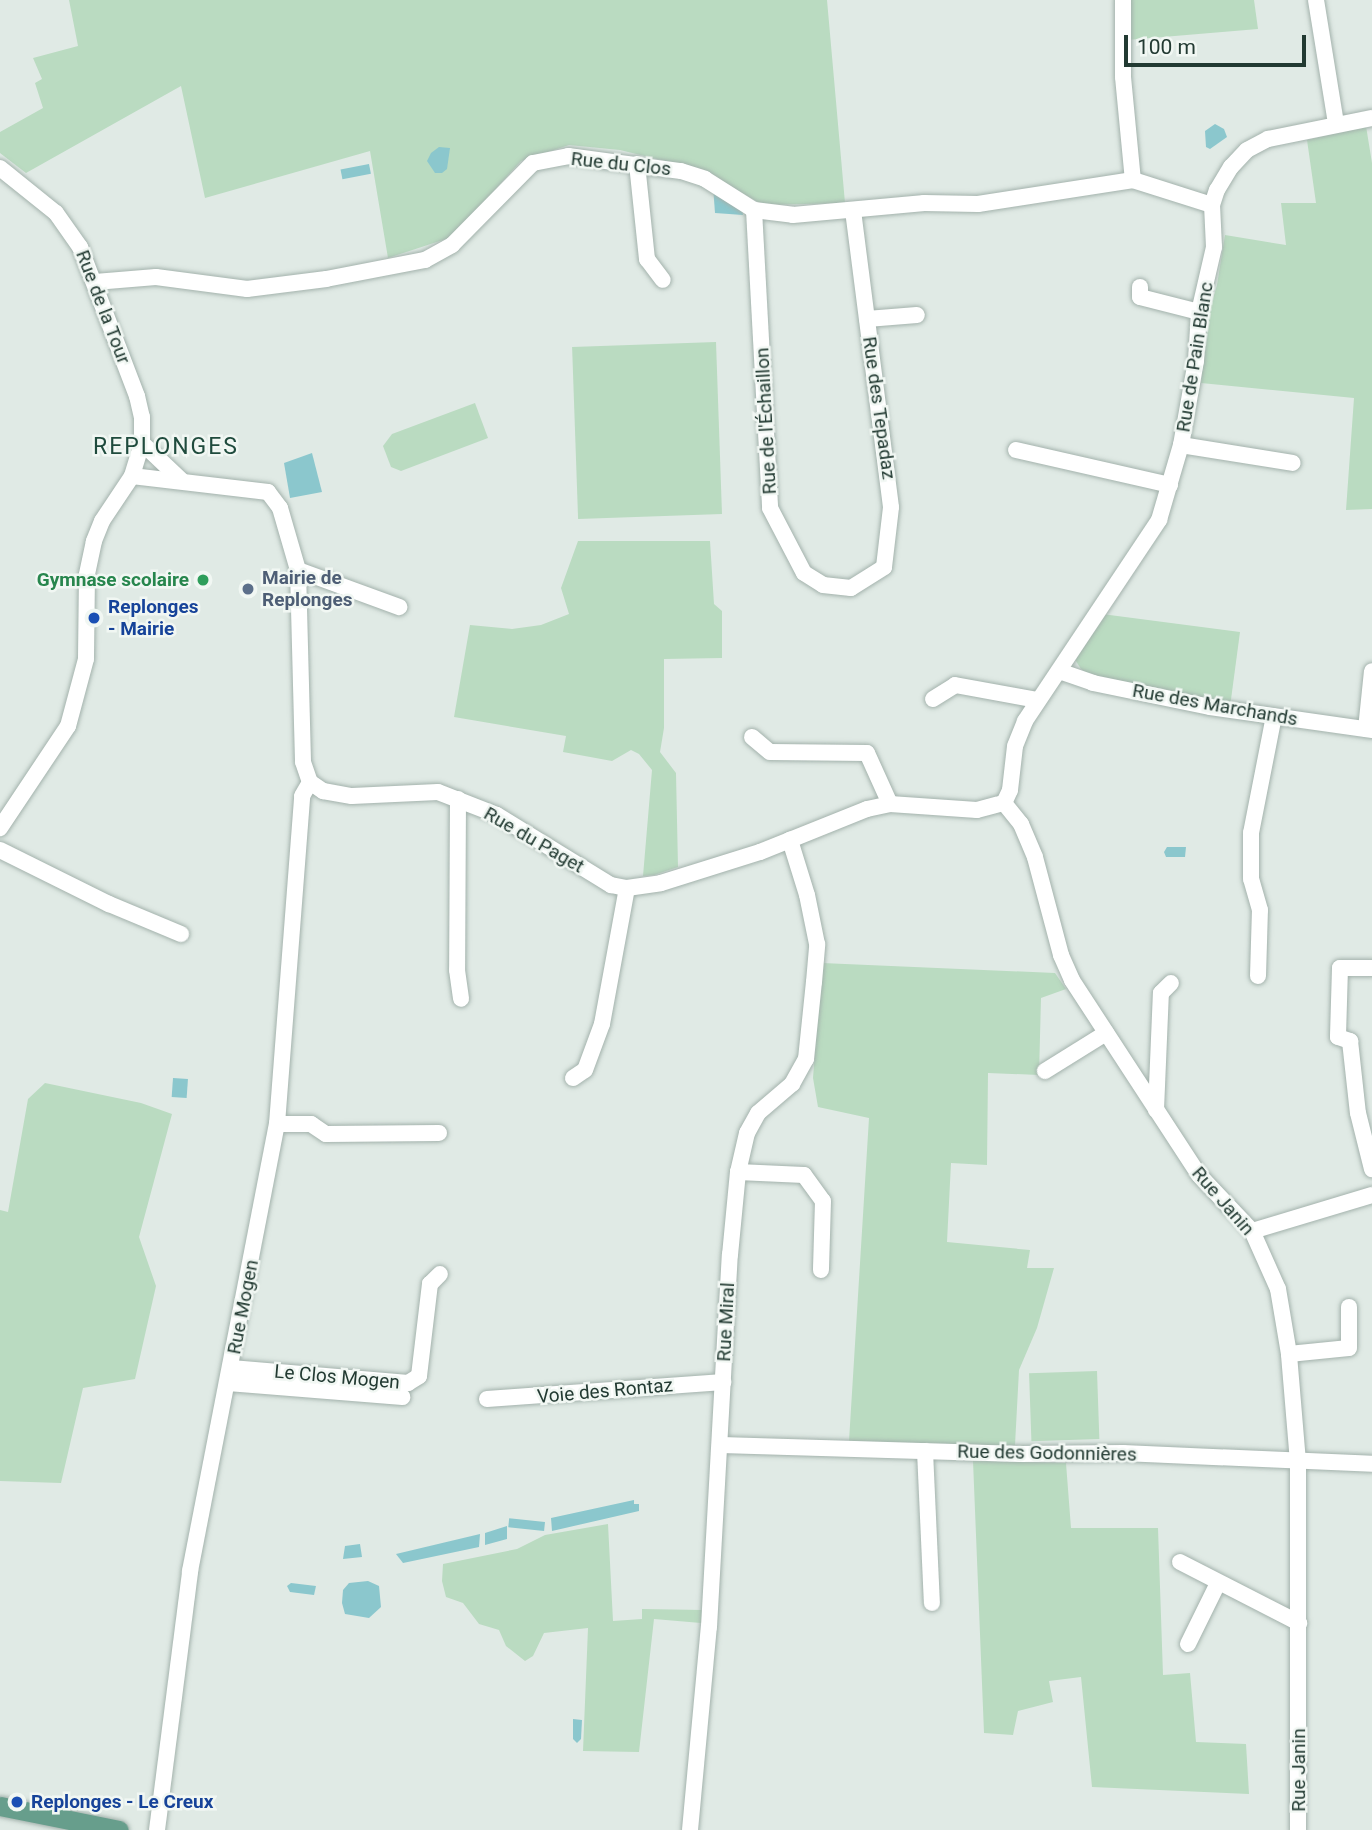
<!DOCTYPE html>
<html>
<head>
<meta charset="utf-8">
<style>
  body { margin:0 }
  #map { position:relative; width:1372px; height:1830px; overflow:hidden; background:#e0eae5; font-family:Roboto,sans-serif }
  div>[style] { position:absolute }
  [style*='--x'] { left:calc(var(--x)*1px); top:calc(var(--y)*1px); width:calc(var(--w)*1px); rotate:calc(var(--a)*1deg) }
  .green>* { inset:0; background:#badbc1; transform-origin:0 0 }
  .water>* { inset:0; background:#8bc7cd; transform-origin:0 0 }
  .roads { filter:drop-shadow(0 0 2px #a3b2ac) drop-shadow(0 0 2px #a3b2ac) }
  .minor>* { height:16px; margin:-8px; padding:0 8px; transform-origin:8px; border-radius:8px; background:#fff }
  .major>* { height:19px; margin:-9.5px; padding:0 9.5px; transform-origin:9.5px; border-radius:9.5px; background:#679e8c }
  .dots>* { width:19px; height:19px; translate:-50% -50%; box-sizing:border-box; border:4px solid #f1f7f3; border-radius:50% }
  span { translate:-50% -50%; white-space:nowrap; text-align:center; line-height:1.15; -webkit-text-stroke:5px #f1f7f3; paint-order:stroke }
  .street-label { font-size:19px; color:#223a32 }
  .service-label { font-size:19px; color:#4e5e75; font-weight:700 }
  .left { translate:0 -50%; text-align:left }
  .leisure-label { font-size:19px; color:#27864d; font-weight:700 }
  .right { translate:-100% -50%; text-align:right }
  .transit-label { font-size:19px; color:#164399; font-weight:700 }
  .quarter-label { font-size:23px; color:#1f4b3d; letter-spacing:2px }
  .scale { position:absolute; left:1124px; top:35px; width:182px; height:32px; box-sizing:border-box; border:4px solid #223a32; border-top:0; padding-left:9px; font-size:21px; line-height:24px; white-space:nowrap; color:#223a32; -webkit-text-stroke:5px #f1f7f3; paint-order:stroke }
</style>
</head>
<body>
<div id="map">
  <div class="green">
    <i style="clip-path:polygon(69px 0,827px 0,845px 203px,763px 205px,702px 170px,620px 150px,569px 145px,521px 161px,452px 237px,388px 258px,370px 151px,205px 198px,181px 86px,26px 173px,0 153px,0 132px,43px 108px,35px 83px,42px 79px,33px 58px,78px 46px)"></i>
    <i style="clip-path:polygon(1130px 0,1254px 0,1258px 29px,1127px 40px)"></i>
    <i style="clip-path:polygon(1366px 126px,1372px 163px,1372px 509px,1346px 510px,1354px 398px,1201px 383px,1208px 315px,1217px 285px,1225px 235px,1286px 245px,1281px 203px,1316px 203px,1307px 140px)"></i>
    <i style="left:716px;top:342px;width:172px;height:144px;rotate:88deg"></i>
    <i style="clip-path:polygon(475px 403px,488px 438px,401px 471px,391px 467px,383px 446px,392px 434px)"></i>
    <i style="clip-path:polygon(578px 541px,710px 541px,714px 604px,722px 611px,722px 658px,664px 659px,664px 728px,660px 752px,676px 773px,678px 867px,654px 875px,643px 876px,652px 770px,639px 754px,631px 750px,612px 761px,563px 752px,566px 736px,454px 717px,470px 625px,512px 629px,541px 625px,569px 614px,561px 588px)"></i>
    <i style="clip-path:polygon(1102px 614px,1240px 632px,1230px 707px,1089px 675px,1081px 669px,1074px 658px)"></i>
    <i style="clip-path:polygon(822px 963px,1055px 973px,1066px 989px,1041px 998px,1039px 1075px,988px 1073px,987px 1165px,951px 1163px,947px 1242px,1030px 1250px,1027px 1268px,1054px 1268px,1037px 1328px,1019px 1370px,1015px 1445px,960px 1448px,849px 1441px,869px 1118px,818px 1107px,813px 1078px)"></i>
    <i style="clip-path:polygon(45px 1083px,141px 1103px,172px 1114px,139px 1237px,156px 1286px,135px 1379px,83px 1388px,61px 1483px,0 1481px,0 1210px,8px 1212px,28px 1099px)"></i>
    <i style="left:1097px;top:1371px;width:68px;height:68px;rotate:88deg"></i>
    <i style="clip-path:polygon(973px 1461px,1066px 1463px,1071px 1528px,1158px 1528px,1163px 1675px,1190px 1673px,1196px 1742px,1246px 1744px,1249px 1794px,1092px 1787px,1081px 1677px,1049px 1681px,1053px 1702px,1018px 1711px,1013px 1735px,984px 1733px)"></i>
    <i style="clip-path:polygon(608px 1524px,613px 1621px,642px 1619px,642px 1609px,703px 1610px,701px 1623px,654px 1619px,639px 1752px,583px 1751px,588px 1628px,544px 1633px,533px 1656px,525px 1661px,506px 1646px,499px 1630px,479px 1624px,463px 1603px,446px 1597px,442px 1581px,443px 1564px,517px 1549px,545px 1535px)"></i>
  </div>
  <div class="water">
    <i style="clip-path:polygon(1215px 124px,1224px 129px,1227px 137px,1210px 149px,1206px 147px,1205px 131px)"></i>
    <i style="clip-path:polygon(439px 147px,450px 148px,447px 169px,442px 173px,435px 173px,427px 161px,431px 153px)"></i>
    <i style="left:369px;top:164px;width:10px;height:29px;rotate:79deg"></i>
    <i style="clip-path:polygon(713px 186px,742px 207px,743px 215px,715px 213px)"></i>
    <i style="clip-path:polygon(312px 453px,322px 492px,290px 498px,284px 463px)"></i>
    <i style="clip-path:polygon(1167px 847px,1186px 847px,1185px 857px,1166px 857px,1164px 852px)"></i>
    <i style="left:173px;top:1078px;width:15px;height:19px;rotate:4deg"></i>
    <i style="clip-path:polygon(634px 1500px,634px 1504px,639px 1504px,639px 1511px,552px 1531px,551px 1518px)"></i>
    <i style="left:545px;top:1522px;width:9px;height:36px;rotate:96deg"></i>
    <i style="clip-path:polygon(507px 1526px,507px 1539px,485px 1545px,485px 1533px)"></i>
    <i style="clip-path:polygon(480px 1534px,479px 1547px,403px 1563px,396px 1554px)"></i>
    <i style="clip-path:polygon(360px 1544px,362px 1557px,343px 1559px,345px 1546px)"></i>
    <i style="clip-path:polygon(368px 1581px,379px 1586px,381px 1607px,369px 1618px,345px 1614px,342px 1603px,343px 1590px,349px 1583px)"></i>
    <i style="clip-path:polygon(291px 1583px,316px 1586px,314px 1595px,290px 1592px,287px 1586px)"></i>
    <i style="clip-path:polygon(573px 1719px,582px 1720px,581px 1739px,577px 1743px,573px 1739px)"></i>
  </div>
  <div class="roads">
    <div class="minor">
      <i style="--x:1123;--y:0;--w:77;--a:90"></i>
      <i style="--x:1123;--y:77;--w:103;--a:84.5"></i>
      <i style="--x:1133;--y:180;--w:83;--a:17.6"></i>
      <i style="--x:1316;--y:0;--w:125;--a:80.8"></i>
      <i style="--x:637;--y:164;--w:96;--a:84"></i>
      <i style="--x:647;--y:259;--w:26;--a:53"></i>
      <i style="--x:0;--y:168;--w:72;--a:38.8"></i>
      <i style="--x:56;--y:213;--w:42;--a:54.8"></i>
      <i style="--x:80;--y:247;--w:160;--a:69.1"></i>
      <i style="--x:137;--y:396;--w:22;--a:77"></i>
      <i style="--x:142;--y:417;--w:26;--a:90"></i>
      <i style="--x:142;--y:443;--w:34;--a:107"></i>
      <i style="--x:132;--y:476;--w:54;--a:123.7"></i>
      <i style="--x:102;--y:521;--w:22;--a:112"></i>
      <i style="--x:94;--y:541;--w:35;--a:102"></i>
      <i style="--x:87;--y:575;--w:84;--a:90.7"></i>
      <i style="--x:86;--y:659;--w:69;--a:105"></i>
      <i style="--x:68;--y:726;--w:123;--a:123.7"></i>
      <i style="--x:754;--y:210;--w:298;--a:86.9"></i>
      <i style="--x:770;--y:508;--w:73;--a:62.4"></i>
      <i style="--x:804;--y:573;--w:22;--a:32"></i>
      <i style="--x:823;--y:585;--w:28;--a:6"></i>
      <i style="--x:851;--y:588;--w:39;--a:-32"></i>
      <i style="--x:884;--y:567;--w:60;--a:-83.3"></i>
      <i style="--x:891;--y:507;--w:298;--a:-97.3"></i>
      <i style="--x:95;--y:282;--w:61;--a:-4.7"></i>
      <i style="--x:156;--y:277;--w:92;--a:7.5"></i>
      <i style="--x:247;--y:289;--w:80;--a:-7.2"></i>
      <i style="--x:326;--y:279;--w:101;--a:-10.9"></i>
      <i style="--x:425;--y:260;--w:31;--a:-29"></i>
      <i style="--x:452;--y:245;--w:115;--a:-45.4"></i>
      <i style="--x:533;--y:163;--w:36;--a:-11"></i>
      <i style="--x:568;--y:156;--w:114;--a:7.6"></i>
      <i style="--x:681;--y:171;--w:25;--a:18"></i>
      <i style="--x:705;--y:179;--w:58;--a:32.3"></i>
      <i style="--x:754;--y:210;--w:39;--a:7"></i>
      <i style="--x:793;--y:215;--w:132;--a:-5.2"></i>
      <i style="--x:924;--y:203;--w:54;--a:1.1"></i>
      <i style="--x:978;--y:204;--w:157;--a:-8.8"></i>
      <i style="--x:1140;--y:287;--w:10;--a:90"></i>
      <i style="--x:1140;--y:297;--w:61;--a:14.3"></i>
      <i style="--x:867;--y:319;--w:50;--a:-4.6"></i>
      <i style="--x:142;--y:443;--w:54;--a:43.5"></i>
      <i style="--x:1181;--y:445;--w:113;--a:9.1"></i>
      <i style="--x:1016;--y:450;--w:158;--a:12.8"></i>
      <i style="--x:132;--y:476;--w:137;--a:6.7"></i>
      <i style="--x:268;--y:492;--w:20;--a:53"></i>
      <i style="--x:280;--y:508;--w:65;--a:73.8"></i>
      <i style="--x:298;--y:570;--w:192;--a:88.5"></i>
      <i style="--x:303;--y:762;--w:21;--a:71"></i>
      <i style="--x:310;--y:782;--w:16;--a:35"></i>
      <i style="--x:323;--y:791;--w:29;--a:10"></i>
      <i style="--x:352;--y:796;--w:86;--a:-2.7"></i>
      <i style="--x:438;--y:792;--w:63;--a:21.3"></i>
      <i style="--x:497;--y:815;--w:134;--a:31.6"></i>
      <i style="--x:611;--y:885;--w:16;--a:11"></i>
      <i style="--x:627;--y:888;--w:34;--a:-8"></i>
      <i style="--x:661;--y:883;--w:104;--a:-17.4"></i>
      <i style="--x:760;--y:852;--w:115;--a:-21.9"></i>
      <i style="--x:867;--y:809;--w:24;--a:-12"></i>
      <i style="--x:890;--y:804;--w:87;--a:3.9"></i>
      <i style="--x:977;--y:810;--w:28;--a:-15"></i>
      <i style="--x:298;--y:570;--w:108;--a:20.1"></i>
      <i style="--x:1059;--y:671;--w:36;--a:19"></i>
      <i style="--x:1093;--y:683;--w:119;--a:11.6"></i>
      <i style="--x:1210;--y:707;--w:164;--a:8.1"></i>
      <i style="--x:933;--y:699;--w:26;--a:-32"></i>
      <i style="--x:955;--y:685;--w:83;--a:10.4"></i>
      <i style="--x:1366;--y:729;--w:58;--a:-84.1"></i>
      <i style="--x:752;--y:737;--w:23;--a:40"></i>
      <i style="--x:770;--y:752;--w:97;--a:0.6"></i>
      <i style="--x:867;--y:753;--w:56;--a:65.7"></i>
      <i style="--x:458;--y:799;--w:171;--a:90.3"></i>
      <i style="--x:457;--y:970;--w:29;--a:82"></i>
      <i style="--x:0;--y:850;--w:122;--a:26.4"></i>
      <i style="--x:109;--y:904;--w:78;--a:22.6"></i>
      <i style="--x:1372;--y:968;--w:32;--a:180"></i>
      <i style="--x:1340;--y:968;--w:69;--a:91.7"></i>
      <i style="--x:1338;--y:1037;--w:13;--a:18"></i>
      <i style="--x:1350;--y:1041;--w:72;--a:83.7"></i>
      <i style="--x:1358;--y:1113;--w:58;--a:76"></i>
      <i style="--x:1258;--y:976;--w:66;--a:-88.3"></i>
      <i style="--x:1260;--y:910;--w:32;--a:-106"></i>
      <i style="--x:1251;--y:879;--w:46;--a:-90"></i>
      <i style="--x:1251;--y:833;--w:119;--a:-78.9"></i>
      <i style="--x:1045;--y:1071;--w:72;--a:-31.9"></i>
      <i style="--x:573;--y:1078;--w:14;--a:-34"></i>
      <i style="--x:585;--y:1070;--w:49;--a:-69.7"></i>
      <i style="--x:602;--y:1024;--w:138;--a:-79.6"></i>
      <i style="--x:1156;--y:1110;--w:117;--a:-87.6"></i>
      <i style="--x:1161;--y:993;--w:14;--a:-45"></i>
      <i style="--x:277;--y:1124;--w:34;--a:0"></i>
      <i style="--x:311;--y:1124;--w:18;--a:34"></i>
      <i style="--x:326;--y:1134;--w:113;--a:-0.5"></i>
      <i style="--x:738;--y:1172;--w:66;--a:2.6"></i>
      <i style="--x:804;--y:1175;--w:32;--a:54"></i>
      <i style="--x:823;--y:1201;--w:69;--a:91.7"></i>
      <i style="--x:1252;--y:1231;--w:125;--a:-16.7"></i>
      <i style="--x:1289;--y:1354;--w:60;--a:-5.7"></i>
      <i style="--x:1349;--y:1348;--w:41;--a:-90"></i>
      <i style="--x:231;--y:1368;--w:178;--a:4.8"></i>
      <i style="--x:408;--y:1383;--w:13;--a:-32"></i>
      <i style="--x:419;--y:1376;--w:93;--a:-83.2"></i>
      <i style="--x:430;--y:1284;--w:14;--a:-45"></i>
      <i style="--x:228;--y:1383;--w:175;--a:4.6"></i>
      <i style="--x:487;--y:1399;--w:237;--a:-4.1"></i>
      <i style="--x:721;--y:1445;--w:300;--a:1.7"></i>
      <i style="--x:1021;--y:1454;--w:102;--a:-0.6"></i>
      <i style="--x:1123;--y:1453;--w:249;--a:2.5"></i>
      <i style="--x:925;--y:1451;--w:152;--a:87.4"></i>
      <i style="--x:1180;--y:1562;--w:134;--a:27.1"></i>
      <i style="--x:1188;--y:1644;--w:68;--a:-63.8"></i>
      <i style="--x:157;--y:1830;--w:261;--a:-82.7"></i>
      <i style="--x:190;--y:1571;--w:455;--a:-79"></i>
      <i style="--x:277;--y:1124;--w:329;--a:-85.6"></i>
      <i style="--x:302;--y:796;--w:16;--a:-60"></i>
      <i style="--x:690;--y:1830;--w:204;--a:-84.7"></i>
      <i style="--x:709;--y:1627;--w:373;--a:-86.8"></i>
      <i style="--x:730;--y:1255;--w:83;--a:-84.5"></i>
      <i style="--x:738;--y:1172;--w:40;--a:-77"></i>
      <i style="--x:747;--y:1133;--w:23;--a:-61"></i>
      <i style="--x:758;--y:1113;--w:45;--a:-40.5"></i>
      <i style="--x:792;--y:1084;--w:29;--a:-61"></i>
      <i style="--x:806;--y:1059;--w:77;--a:-84.1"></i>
      <i style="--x:814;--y:982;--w:38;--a:-85"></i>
      <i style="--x:817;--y:944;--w:50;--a:-101.5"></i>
      <i style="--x:807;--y:895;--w:58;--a:-107.2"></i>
      <i style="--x:1298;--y:1830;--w:368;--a:-90"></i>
      <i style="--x:1298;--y:1462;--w:108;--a:-94.8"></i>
      <i style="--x:1289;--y:1354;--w:66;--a:-99.6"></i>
      <i style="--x:1278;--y:1289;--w:64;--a:-114.1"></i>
      <i style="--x:1252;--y:1231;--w:77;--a:-133.4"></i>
      <i style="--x:1199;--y:1175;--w:233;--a:-123.1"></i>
      <i style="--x:1072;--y:980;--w:27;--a:-114"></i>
      <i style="--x:1061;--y:955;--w:101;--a:-104.9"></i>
      <i style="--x:1035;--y:857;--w:36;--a:-113"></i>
      <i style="--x:1021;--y:824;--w:27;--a:-129"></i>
      <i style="--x:1004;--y:803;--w:14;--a:-65"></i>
      <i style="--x:1010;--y:790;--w:44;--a:-83.5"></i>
      <i style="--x:1015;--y:746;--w:27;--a:-68"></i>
      <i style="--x:1025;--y:721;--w:242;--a:-56.3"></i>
      <i style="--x:1159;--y:520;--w:78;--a:-73.7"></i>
      <i style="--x:1181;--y:445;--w:85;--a:-79.9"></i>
      <i style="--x:1196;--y:361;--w:49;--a:-86.5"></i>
      <i style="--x:1199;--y:312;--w:67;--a:-77"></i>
      <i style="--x:1214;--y:247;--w:42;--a:-92.7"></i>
      <i style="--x:1212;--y:205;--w:16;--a:-72"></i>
      <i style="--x:1217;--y:190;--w:27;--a:-59"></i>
      <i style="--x:1231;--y:167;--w:23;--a:-47"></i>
      <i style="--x:1247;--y:150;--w:24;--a:-28"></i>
      <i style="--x:1268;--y:139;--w:106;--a:-11.4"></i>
    </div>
    <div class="major">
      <i style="--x:0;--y:1806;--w:121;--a:11.4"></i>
    </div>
  </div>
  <div class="dots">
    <i style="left:203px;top:580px;background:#2e9e5b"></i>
    <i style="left:248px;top:589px;background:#5c6f8a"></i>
    <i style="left:94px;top:618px;background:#1a4fb4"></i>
    <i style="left:17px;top:1802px;background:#1a4fb4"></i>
  </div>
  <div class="street-label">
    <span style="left:621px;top:164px;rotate:6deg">Rue du Clos</span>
    <span style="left:103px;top:307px;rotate:69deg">Rue de la Tour</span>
    <span style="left:1195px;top:357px;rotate:-81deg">Rue de Pain Blanc</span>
    <span style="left:879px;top:408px;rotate:82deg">Rue des Tepadaz</span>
    <span style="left:766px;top:421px;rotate:-93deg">Rue de l'Échaillon</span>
    <span style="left:1215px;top:705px;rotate:10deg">Rue des Marchands</span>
    <span style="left:534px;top:840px;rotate:30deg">Rue du Paget</span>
    <span style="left:1223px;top:1201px;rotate:49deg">Rue Janin</span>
    <span style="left:243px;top:1307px;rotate:-79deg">Rue Mogen</span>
    <span style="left:726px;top:1322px;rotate:-87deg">Rue Miral</span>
    <span style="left:337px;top:1377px;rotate:5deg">Le Clos Mogen</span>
    <span style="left:605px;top:1391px;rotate:-5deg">Voie des Rontaz</span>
    <span style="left:1047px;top:1453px;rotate:1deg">Rue des Godonnières</span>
    <span style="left:1299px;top:1770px;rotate:-90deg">Rue Janin</span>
  </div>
  <div class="service-label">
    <span class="left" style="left:262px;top:589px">Mairie de<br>Replonges</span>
  </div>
  <div class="leisure-label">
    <span class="right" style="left:189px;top:580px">Gymnase scolaire</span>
  </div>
  <div class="transit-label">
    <span class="left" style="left:108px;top:618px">Replonges<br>- Mairie</span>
    <span class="left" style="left:31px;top:1802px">Replonges - Le Creux</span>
  </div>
  <div class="quarter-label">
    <span style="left:166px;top:447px">REPLONGES</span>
  </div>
  <div class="scale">100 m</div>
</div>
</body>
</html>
